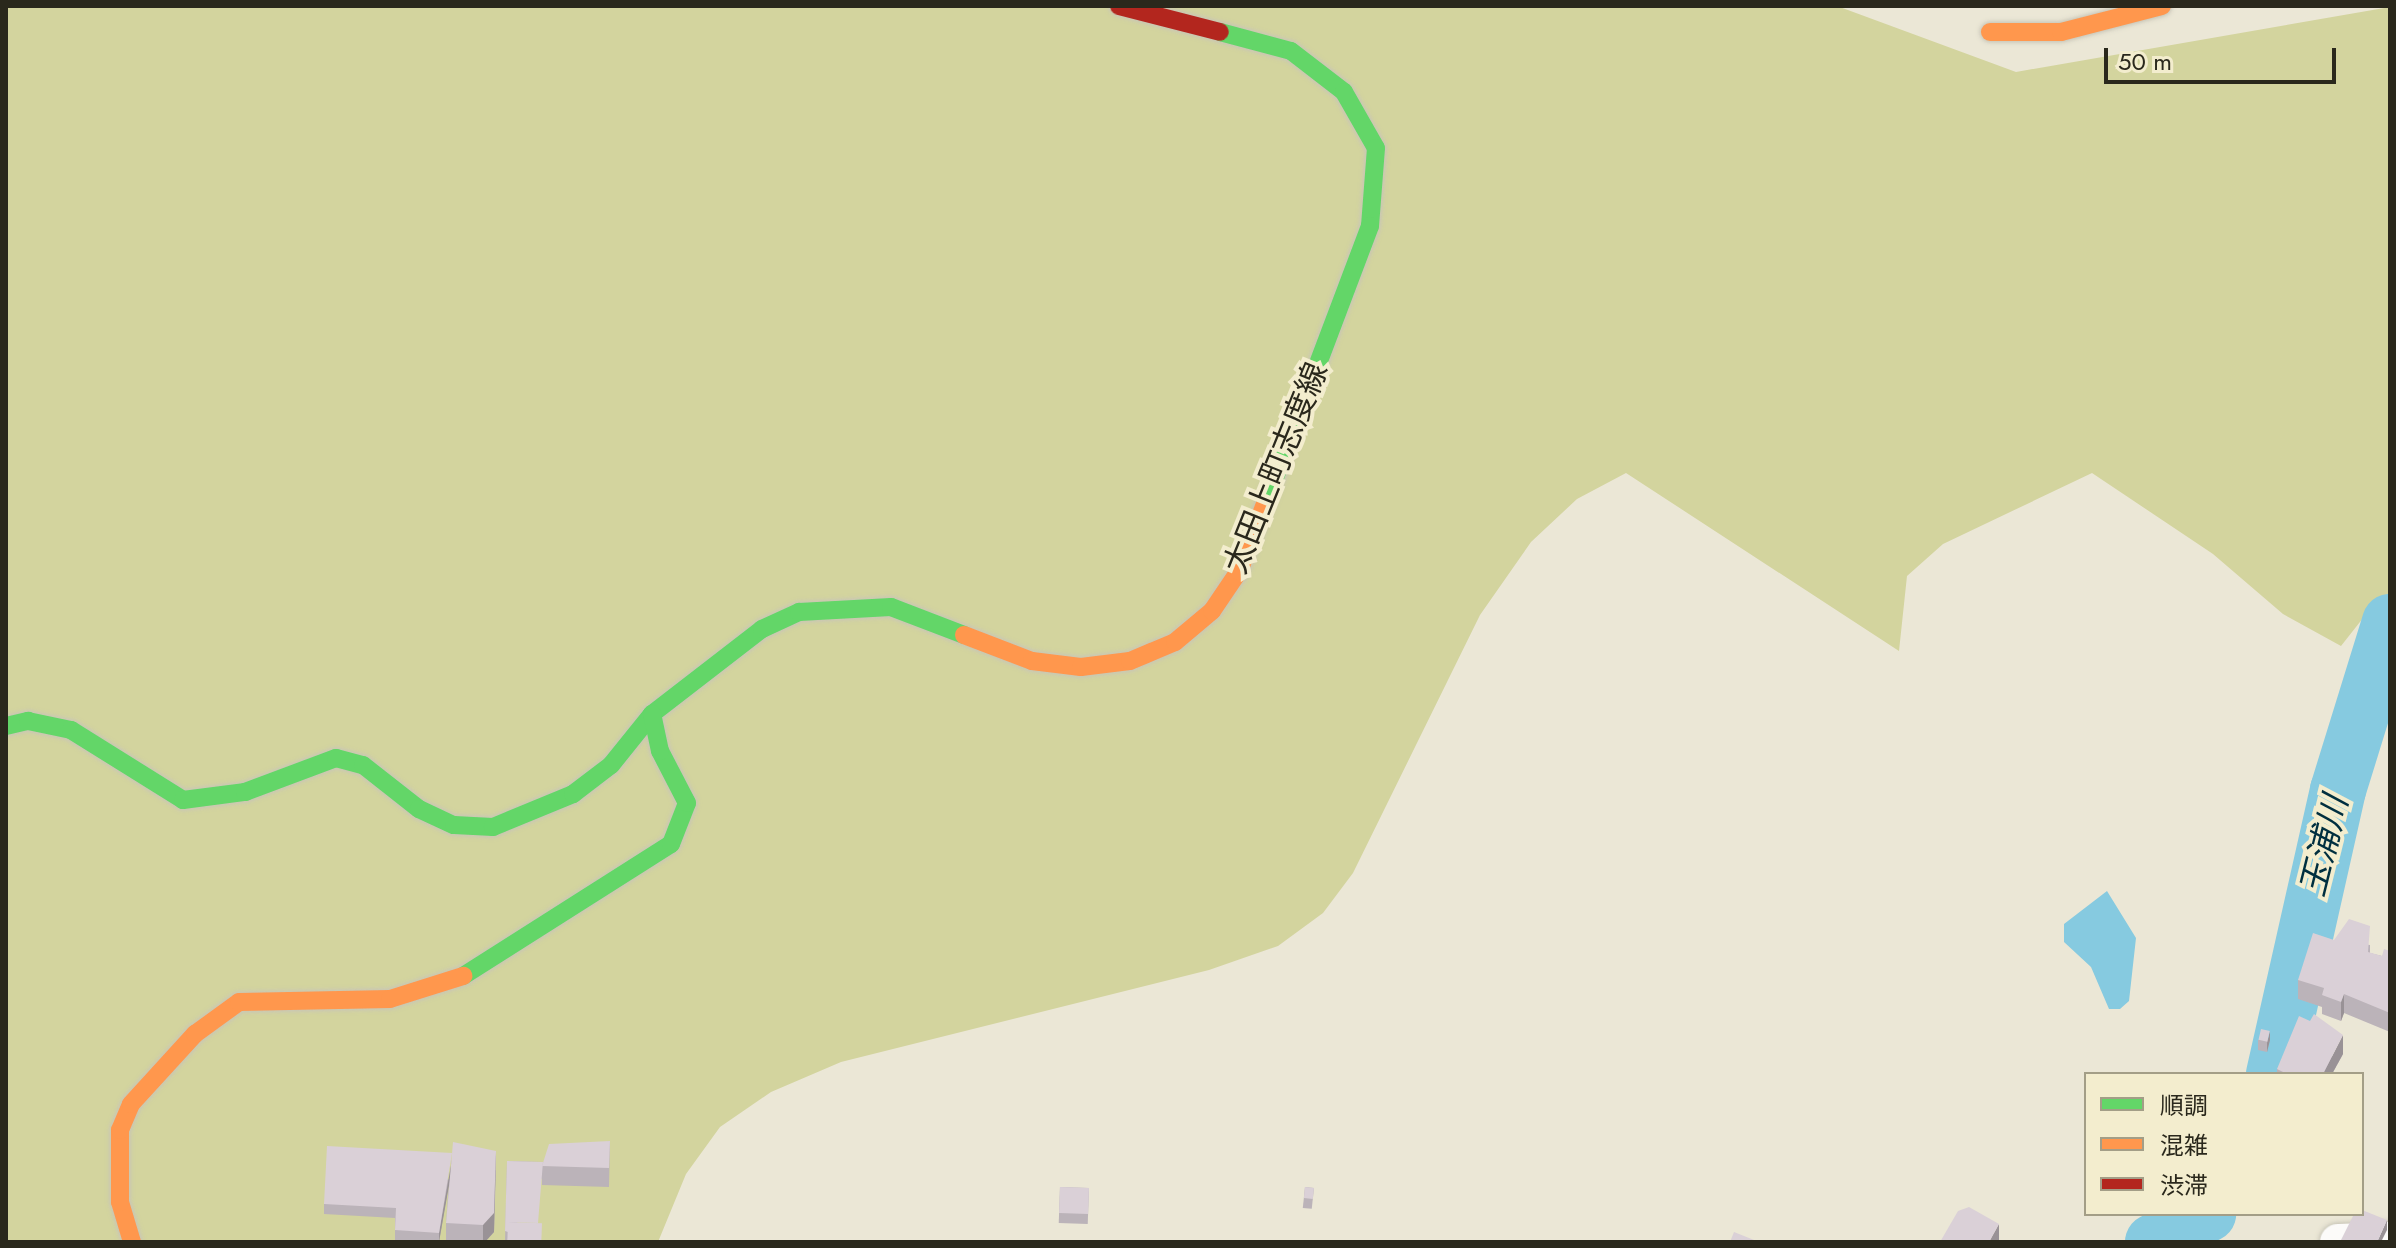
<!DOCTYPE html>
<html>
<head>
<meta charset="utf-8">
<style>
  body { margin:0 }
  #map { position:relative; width:2396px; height:1248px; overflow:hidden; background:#ebe7d6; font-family:Jost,"Noto Sans JP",sans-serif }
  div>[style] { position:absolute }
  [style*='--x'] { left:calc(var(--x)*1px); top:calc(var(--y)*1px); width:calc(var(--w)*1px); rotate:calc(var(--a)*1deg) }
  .forest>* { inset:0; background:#d3d49e }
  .water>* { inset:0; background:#86cae0 }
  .river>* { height:56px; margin:-28px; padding:0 28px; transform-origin:28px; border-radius:28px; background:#86cae0 }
  .roads { filter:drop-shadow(0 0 2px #c8c5b7) drop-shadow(0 0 2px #c8c5b7) }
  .street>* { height:36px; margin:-18px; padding:0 18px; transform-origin:18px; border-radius:18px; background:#fcfbf9 }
  .fast>* { height:18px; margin:-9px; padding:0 9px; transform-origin:9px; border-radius:9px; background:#63d668 }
  .slow>* { height:18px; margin:-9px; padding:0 9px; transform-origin:9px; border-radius:9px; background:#ff974d }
  .jam>* { height:18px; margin:-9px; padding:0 9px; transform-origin:9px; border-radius:9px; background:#b3261e }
  .wall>* { inset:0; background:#bbb3b9; transform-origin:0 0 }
  .shaded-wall>* { inset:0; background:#999296 }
  .building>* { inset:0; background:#dad0d7; transform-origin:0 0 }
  span { translate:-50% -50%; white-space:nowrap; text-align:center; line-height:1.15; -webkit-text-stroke:8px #f3edce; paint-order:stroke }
  .street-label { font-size:32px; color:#2a281c }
  .water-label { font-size:34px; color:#002f3f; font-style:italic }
  .frame { position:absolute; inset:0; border:8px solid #2a281c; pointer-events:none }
  .legend { position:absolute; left:2084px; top:1072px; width:280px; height:144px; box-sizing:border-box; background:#f3edce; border:2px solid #a39e87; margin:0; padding:10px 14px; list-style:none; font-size:24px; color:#2a281c }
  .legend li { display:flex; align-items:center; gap:16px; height:40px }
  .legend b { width:40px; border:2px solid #a39e87 }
  .scale { position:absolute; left:2104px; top:48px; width:232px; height:36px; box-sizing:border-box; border:4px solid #2a281c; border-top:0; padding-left:10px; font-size:24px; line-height:28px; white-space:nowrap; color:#2a281c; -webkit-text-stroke:6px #f3edce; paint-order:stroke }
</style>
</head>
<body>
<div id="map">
  <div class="forest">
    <i style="clip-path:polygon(6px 6px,1837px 6px,2016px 72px,2390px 7px,2390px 611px,2367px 613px,2341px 646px,2283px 614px,2213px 554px,2092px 473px,1943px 544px,1907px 576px,1899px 651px,1626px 473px,1577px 499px,1531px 542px,1480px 615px,1353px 873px,1323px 913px,1278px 946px,1209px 970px,841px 1062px,771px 1092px,720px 1127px,686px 1174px,658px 1242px,6px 1242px)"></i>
  </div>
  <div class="water">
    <i style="clip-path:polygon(2107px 891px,2136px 938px,2129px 1001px,2120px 1009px,2109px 1009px,2091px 967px,2064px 942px,2064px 924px)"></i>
  </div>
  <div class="river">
    <i style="--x:2274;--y:1074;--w:291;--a:-77.3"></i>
    <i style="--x:2338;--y:790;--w:176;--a:-72.8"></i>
    <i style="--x:2153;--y:1242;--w:62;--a:-27"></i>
  </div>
  <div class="roads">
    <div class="street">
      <i style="--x:2338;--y:1242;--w:52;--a:-2.2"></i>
    </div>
    <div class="fast">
      <i style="--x:1220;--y:32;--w:73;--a:15"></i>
      <i style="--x:1291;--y:51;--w:67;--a:37.7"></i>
      <i style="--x:1344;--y:92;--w:64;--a:60.3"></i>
      <i style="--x:1376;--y:148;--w:78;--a:94.4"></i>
      <i style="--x:1370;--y:226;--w:297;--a:110.7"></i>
      <i style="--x:6;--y:726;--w:23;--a:-13"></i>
      <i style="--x:28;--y:721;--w:44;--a:11.8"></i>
      <i style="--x:71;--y:730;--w:132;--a:32"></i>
      <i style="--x:183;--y:800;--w:63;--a:-7.4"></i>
      <i style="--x:245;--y:792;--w:97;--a:-20.5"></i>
      <i style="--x:336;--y:758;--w:28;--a:15"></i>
      <i style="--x:363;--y:765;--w:71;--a:38.2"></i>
      <i style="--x:419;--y:809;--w:38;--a:25"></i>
      <i style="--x:454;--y:825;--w:39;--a:3"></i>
      <i style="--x:493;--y:827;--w:87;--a:-22.4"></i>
      <i style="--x:573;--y:794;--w:48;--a:-37.3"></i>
      <i style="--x:611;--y:765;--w:65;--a:-51.2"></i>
      <i style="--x:652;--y:714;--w:139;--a:-37.7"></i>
      <i style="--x:762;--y:629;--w:41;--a:-24.7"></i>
      <i style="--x:799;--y:612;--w:92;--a:-3.1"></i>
      <i style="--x:891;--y:607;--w:78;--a:21"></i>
      <i style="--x:463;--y:976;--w:246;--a:-32.4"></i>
      <i style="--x:671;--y:844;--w:44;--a:-68.7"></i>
      <i style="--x:687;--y:803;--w:59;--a:-117.4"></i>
      <i style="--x:660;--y:751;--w:38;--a:-102"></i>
    </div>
    <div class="slow">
      <i style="--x:1990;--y:32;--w:71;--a:0"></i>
      <i style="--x:2061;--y:32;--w:104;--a:-14.4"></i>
      <i style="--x:964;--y:635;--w:73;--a:20.9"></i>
      <i style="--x:1032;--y:661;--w:49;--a:7"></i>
      <i style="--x:1081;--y:667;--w:49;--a:-7"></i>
      <i style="--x:1130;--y:661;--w:49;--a:-22.9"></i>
      <i style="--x:1175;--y:642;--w:48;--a:-40"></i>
      <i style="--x:1212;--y:611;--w:48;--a:-56"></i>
      <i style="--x:1239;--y:571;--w:72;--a:-68.8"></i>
      <i style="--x:132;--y:1242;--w:42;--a:-106.7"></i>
      <i style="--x:120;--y:1202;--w:72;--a:-90"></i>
      <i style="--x:120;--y:1130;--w:28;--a:-67"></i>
      <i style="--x:131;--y:1104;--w:95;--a:-47.6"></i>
      <i style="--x:195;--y:1034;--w:54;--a:-36"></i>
      <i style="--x:239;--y:1002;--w:151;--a:-1.1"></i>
      <i style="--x:390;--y:999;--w:77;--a:-17.5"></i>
    </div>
    <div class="jam">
      <i style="--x:1119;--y:6;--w:104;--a:14.4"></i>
    </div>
  </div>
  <div class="wall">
    <i style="clip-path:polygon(2334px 940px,2370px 945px,2370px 953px,2382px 956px,2390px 951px,2390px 1032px,2344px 1013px,2341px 1021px,2322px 1014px,2322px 1007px,2298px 999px,2298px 980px)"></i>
    <i style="clip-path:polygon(2258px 1040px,2270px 1040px,2267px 1052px,2258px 1050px)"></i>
    <i style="clip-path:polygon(2343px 1054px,2332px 1074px,2277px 1074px,2277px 1069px)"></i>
    <i style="clip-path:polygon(610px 1141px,609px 1187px,542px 1185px,542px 1178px,507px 1241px,505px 1241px,507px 1161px,543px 1162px)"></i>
    <i style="clip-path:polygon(496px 1170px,494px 1232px,485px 1242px,446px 1242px,446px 1223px,449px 1182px,439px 1242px,395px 1240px,395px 1218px,324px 1214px,324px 1204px)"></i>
    <i style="left:1060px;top:1187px;width:29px;height:36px;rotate:2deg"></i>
    <i style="left:1305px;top:1187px;width:9px;height:21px;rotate:6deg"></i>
  </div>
  <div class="shaded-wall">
    <i style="clip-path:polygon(2344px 994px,2344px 1013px,2341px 1021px,2341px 1002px)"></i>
    <i style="clip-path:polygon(2270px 1031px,2270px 1040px,2267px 1052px,2267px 1043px)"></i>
    <i style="clip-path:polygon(2343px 1035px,2343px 1054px,2332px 1074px,2323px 1074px)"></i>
    <i style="clip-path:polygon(496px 1151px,494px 1232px,485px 1242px,483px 1242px,483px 1225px)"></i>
    <i style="clip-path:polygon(453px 1154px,453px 1163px,439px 1242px,439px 1233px)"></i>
    <i style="clip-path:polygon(2387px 1220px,2387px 1230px,2381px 1242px,2378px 1240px)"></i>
    <i style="clip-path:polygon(1999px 1224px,1999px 1242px,1989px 1242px)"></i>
  </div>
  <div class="building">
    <i style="clip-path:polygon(2349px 919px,2370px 926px,2368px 952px,2382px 956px,2384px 949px,2390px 951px,2390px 1013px,2344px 994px,2341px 1002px,2322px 995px,2324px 988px,2298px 980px,2313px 933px,2334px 940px)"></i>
    <i style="clip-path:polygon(2314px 1014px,2343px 1035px,2323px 1074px,2287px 1074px,2277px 1069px,2299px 1016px,2310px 1021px)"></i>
    <i style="left:2261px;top:1029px;width:9px;height:11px;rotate:13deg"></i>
    <i style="clip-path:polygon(610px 1141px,609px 1168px,542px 1166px,549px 1144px)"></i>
    <i style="clip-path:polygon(453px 1142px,496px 1151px,494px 1213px,483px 1225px,446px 1223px)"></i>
    <i style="clip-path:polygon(327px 1146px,452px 1153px,439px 1233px,395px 1230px,396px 1208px,324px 1204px)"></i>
    <i style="clip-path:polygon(507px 1161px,543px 1162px,538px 1223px,508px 1222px,508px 1232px,505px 1231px)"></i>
    <i style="left:1060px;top:1187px;width:29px;height:26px;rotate:2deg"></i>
    <i style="left:1305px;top:1187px;width:9px;height:11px;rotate:6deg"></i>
    <i style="clip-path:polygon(1969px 1207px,1999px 1224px,1989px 1242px,1940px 1242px,1958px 1211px)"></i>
    <i style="clip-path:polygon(2362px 1210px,2387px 1220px,2378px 1240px,2383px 1242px,2340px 1242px,2354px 1214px,2362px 1214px)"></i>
    <i style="left:508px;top:1222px;width:34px;height:20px;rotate:2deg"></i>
    <i style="clip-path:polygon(1734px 1232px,1754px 1240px,1753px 1242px,1730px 1242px)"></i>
  </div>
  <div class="street-label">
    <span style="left:1276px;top:468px;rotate:-68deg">太田上町志度線</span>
  </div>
  <div class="water-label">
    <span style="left:2324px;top:846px;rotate:-76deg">玉浦川</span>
  </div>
  <div class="frame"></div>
  <ul class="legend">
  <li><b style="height:10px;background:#63d668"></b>順調</li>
  <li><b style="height:10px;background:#ff974d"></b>混雑</li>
  <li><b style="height:10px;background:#b3261e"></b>渋滞</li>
  </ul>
  <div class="scale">50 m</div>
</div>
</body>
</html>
